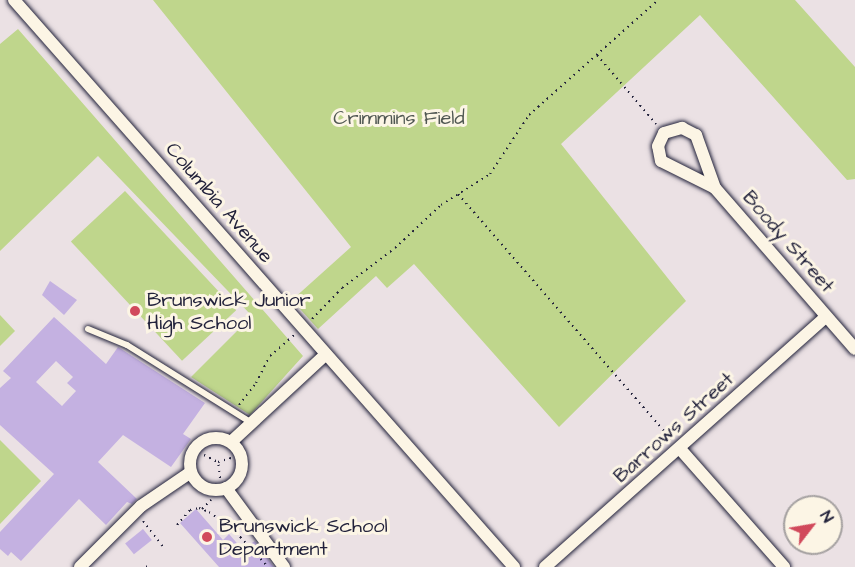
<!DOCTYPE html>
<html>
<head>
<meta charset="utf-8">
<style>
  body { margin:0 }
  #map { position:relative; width:855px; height:567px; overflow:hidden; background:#ebe1e4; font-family:"Architects Daughter",sans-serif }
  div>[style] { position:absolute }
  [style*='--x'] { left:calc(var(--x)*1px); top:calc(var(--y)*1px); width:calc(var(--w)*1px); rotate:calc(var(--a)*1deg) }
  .green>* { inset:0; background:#bfd68c; transform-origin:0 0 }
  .building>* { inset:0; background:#c4b1e1; transform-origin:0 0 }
  .path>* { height:2px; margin-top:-1px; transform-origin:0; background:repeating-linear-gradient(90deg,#22223b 0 1.5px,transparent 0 6px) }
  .roads { filter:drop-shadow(0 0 2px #22223b) drop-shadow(0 0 2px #22223b) }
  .lane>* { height:6px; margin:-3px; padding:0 3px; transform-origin:3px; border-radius:3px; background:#fcf5e5 }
  .street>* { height:12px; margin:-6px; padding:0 6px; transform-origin:6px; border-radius:6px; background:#fcf5e5 }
  .street>.ring { margin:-6px; padding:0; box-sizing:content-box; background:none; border:12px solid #fcf5e5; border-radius:50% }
  .dots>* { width:16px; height:16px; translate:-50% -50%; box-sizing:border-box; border:3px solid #fcf5e5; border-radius:50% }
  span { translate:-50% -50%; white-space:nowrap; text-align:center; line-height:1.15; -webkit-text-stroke:6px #fcf5e5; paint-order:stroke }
  .park-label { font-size:20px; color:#515853 }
  .street-label { font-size:20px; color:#22223b }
  .poi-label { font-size:20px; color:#22223b }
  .left { translate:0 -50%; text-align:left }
  .north { position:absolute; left:783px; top:495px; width:60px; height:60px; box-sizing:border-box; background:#fcf5e5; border:2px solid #a5a1a1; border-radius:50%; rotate:59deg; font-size:16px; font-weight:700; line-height:24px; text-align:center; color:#22223b }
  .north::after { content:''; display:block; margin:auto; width:21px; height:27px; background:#d1495b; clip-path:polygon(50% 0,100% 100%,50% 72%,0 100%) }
</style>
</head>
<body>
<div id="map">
  <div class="green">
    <i style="clip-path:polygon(153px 0,795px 0,855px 67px,855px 179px,847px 180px,700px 15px,561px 144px,686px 301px,559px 427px,414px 264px,387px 288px,376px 276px,318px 329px,292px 300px,351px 247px)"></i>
    <i style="clip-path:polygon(18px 29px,303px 356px,250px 415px,191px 377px,252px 316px,98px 156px,0 251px,0 44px)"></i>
    <i style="left:125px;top:191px;width:163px;height:74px;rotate:47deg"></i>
    <i style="clip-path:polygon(0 315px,15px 331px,0 346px)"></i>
    <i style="clip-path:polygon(0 440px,41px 481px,0 524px)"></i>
  </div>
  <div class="building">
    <i style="clip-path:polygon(50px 281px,77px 300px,64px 315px,42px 295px)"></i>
    <i style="clip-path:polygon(evenodd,54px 317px,106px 364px,118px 347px,205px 403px,183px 434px,191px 439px,171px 467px,123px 435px,98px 462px,137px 499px,132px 504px,127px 502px,106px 525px,79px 499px,21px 561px,11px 552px,8px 556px,0 549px,0 532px,54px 474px,0 425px,0 388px,11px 378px,3px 371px,54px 317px,56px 361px,73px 377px,67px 383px,76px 391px,62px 406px,36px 382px,56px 361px)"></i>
    <i style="clip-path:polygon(196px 509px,223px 540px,229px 534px,242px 549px,255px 541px,274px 567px,219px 567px,180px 523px)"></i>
    <i style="left:143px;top:529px;width:14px;height:23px;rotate:51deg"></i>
  </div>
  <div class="path">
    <i style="--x:597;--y:55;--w:91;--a:49.5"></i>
    <i style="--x:458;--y:194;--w:325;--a:49"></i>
    <i style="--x:312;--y:319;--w:43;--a:-45.9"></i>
    <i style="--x:342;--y:288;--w:66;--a:-37"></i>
    <i style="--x:395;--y:248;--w:63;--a:-43.1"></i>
    <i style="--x:441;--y:205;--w:58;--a:-32.3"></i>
    <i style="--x:490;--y:174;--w:71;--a:-56.5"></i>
    <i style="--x:529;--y:115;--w:173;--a:-41.7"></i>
    <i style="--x:239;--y:405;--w:28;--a:-52"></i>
    <i style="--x:256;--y:383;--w:30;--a:-63"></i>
    <i style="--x:270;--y:356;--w:32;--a:-41"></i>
    <i style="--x:204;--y:455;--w:16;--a:27"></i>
    <i style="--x:220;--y:478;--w:16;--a:-97"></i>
    <i style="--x:218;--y:462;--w:17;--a:-17"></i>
    <i style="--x:202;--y:509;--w:13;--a:-45"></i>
    <i style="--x:143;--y:521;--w:33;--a:52"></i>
    <i style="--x:177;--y:525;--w:20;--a:-49"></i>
    <i style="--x:190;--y:510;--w:9;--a:-13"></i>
    <i style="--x:199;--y:508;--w:11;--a:22"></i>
    <i style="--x:209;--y:512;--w:28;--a:35"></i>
    <i style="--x:232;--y:528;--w:53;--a:47.3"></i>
    <i style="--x:146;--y:567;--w:4;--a:-34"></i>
  </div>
  <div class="roads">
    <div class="lane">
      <i style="--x:88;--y:329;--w:42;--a:22.3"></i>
      <i style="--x:127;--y:345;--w:145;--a:32"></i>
    </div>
    <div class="street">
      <i style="--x:14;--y:0;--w:756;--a:48.59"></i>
      <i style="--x:715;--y:188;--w:60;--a:-153.4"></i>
      <i style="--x:661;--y:161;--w:15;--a:-101"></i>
      <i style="--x:658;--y:146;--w:14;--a:-65"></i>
      <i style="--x:664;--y:133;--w:19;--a:-16"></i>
      <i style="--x:682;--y:128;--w:16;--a:27"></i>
      <i style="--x:696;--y:135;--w:56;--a:70.3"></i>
      <i style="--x:715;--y:188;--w:213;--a:49"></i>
      <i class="ring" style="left:190px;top:438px;width:40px;height:40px"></i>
      <i style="--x:231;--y:442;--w:128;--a:-42.8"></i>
      <i style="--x:681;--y:450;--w:156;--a:48.6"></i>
      <i style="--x:226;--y:488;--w:98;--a:53.7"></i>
      <i style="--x:80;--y:567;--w:86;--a:-45"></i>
      <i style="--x:141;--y:506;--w:60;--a:-34.2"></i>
      <i style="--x:545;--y:567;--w:376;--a:-41.7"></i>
    </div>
  </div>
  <div class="dots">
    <i style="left:135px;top:311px;background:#d1495b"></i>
    <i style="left:207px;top:537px;background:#d1495b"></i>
  </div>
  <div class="park-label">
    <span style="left:399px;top:118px">Crimmins Field</span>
  </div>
  <div class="street-label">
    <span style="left:219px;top:203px;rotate:49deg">Columbia Avenue</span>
    <span style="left:788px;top:242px;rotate:49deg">Boody Street</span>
    <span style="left:674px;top:428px;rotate:-42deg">Barrows Street</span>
  </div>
  <div class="poi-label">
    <span class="left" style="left:147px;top:312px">Brunswick Junior<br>High School</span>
    <span class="left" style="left:219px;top:538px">Brunswick School<br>Department</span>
  </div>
  <div class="north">N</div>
</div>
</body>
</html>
